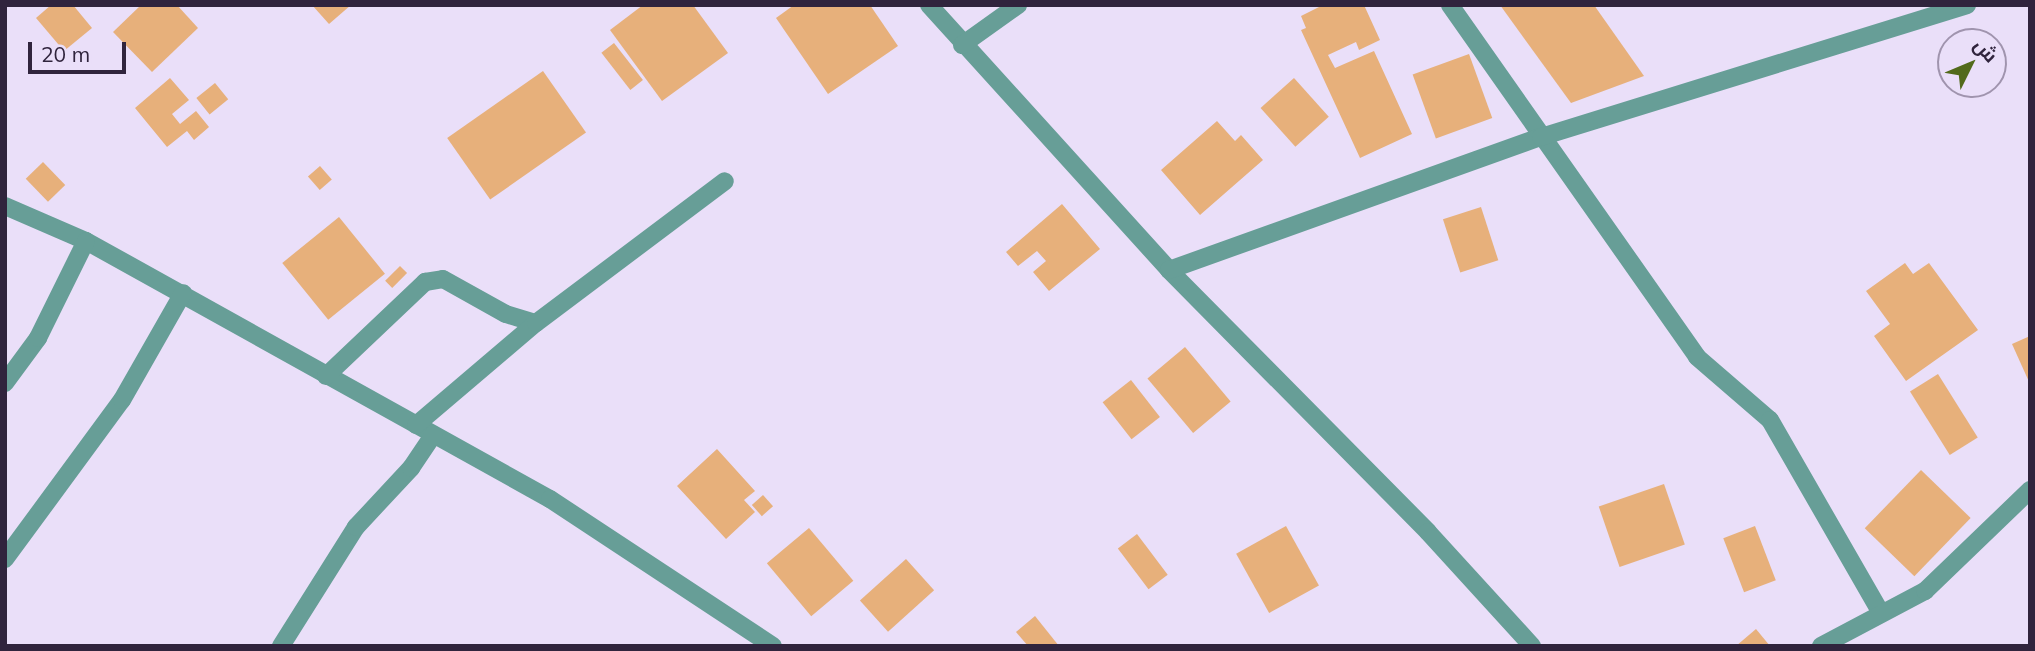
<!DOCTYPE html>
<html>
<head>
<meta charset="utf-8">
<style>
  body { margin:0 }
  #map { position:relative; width:2035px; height:651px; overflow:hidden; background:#eadff9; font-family:Mulish,Cairo,sans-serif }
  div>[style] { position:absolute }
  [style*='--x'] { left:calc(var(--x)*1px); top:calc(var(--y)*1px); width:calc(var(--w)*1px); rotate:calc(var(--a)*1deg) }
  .building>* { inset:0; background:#e7b07b; transform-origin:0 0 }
  .minor>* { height:18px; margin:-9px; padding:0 9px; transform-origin:9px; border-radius:9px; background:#679e97 }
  span { translate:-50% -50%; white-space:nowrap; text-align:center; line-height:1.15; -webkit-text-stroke:7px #eadff9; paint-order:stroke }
  .frame { position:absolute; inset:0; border:7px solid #30243d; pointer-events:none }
  .north { position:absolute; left:1937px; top:28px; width:70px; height:70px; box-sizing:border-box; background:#eadff9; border:2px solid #a094ae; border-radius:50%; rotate:47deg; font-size:19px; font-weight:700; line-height:28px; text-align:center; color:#30243d }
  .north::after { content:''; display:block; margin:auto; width:24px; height:32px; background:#526a1b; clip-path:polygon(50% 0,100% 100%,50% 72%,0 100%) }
  .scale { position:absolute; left:28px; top:42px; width:98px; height:32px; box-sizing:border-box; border:4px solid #30243d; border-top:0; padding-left:9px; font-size:21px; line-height:24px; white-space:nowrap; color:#30243d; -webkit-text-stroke:5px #eadff9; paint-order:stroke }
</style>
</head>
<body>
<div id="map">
  <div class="building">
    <i style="clip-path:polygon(51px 5px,73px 5px,92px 28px,64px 51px,36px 18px)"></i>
    <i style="clip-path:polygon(141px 5px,177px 5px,198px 28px,152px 72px,113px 32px)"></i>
    <i style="clip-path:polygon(312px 5px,351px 5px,329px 24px)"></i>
    <i style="clip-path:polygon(643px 5px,693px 5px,728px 53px,662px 101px,610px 30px)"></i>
    <i style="clip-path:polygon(794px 5px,870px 5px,898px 46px,828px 94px,776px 18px)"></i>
    <i style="clip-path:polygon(1323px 5px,1364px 5px,1380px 40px,1359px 50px,1356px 42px,1328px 55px,1335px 68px,1374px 51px,1412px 134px,1360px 158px,1301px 30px,1306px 28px,1301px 16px)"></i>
    <i style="clip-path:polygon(1500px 5px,1594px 5px,1644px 76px,1571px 103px)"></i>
    <i style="left:614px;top:43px;width:47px;height:16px;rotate:52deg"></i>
    <i style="left:1469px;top:54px;width:68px;height:60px;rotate:70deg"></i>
    <i style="left:543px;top:71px;width:75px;height:117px;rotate:55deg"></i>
    <i style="clip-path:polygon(170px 78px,189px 100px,172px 114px,180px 124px,196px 111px,209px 127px,194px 140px,187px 131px,167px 147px,135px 108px)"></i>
    <i style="left:1294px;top:78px;width:52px;height:45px;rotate:48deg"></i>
    <i style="left:215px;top:83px;width:21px;height:24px;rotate:51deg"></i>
    <i style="clip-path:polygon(1217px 121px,1235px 141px,1241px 135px,1263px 160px,1200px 215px,1161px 170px)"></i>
    <i style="left:43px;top:162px;width:32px;height:24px;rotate:46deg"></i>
    <i style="left:320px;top:166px;width:18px;height:16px;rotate:49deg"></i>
    <i style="clip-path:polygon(1062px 204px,1100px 249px,1049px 291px,1033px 272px,1046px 261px,1037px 251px,1018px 266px,1006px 252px)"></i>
    <i style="left:1481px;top:207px;width:56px;height:40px;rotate:72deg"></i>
    <i style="left:339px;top:217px;width:73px;height:73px;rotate:51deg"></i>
    <i style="clip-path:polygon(1905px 263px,1913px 274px,1929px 263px,1978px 330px,1906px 381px,1874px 336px,1890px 324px,1866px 291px)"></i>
    <i style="left:400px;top:266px;width:10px;height:21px;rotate:45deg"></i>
    <i style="clip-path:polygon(2030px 336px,2030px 384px,2012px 344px)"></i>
    <i style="left:1185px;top:347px;width:71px;height:49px;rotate:50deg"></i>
    <i style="left:1938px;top:374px;width:75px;height:33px;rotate:58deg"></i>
    <i style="left:1131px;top:380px;width:47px;height:36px;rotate:52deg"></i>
    <i style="clip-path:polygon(717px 449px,755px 491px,744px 500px,755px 512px,726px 539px,677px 486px)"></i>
    <i style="left:1921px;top:470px;width:69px;height:81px;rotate:44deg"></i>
    <i style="left:1664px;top:484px;width:64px;height:69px;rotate:71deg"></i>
    <i style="left:763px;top:495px;width:15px;height:15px;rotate:48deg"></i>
    <i style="left:1286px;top:526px;width:68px;height:57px;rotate:61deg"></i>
    <i style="left:1755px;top:526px;width:58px;height:34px;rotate:69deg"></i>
    <i style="left:809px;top:528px;width:69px;height:55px;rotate:50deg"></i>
    <i style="left:1137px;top:534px;width:51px;height:24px;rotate:53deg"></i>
    <i style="left:906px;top:559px;width:42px;height:62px;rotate:48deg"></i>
    <i style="clip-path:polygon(1035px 616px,1059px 646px,1028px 646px,1016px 632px)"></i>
    <i style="clip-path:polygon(1756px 629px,1770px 646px,1736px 646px)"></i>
  </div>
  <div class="minor">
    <i style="--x:929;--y:5;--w:358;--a:47.8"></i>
    <i style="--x:1169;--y:270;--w:368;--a:45.3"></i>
    <i style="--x:1428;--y:532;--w:154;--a:47.6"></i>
    <i style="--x:1450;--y:5;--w:430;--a:54.9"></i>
    <i style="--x:1697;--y:357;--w:96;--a:40.8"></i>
    <i style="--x:1770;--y:420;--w:220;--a:60.1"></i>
    <i style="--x:962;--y:45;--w:69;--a:-35.5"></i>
    <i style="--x:5;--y:206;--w:88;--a:23.4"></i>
    <i style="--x:86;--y:241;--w:531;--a:29.08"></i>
    <i style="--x:550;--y:499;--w:267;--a:33.4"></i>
    <i style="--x:1169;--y:270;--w:395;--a:-19.7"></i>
    <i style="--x:1541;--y:137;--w:446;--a:-17.2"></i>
    <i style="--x:326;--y:376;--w:137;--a:-43.5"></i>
    <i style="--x:425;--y:282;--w:18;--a:-9"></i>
    <i style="--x:443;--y:279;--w:72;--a:29.1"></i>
    <i style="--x:506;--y:314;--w:31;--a:17"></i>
    <i style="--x:5;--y:383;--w:56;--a:-53.7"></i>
    <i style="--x:38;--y:338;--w:108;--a:-63.7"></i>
    <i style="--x:416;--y:425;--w:157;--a:-40.4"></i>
    <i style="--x:536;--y:323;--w:236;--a:-36.9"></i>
    <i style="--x:5;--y:559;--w:197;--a:-53.7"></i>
    <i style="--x:122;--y:400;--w:123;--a:-60.3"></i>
    <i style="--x:281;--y:646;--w:141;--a:-57.8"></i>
    <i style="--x:356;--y:527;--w:81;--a:-47"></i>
    <i style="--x:411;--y:468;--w:40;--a:-56"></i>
    <i style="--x:1821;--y:646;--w:118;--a:-27.9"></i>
    <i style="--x:1925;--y:591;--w:146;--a:-43.9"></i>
  </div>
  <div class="frame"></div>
  <div class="north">ش</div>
  <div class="scale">20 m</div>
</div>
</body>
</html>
